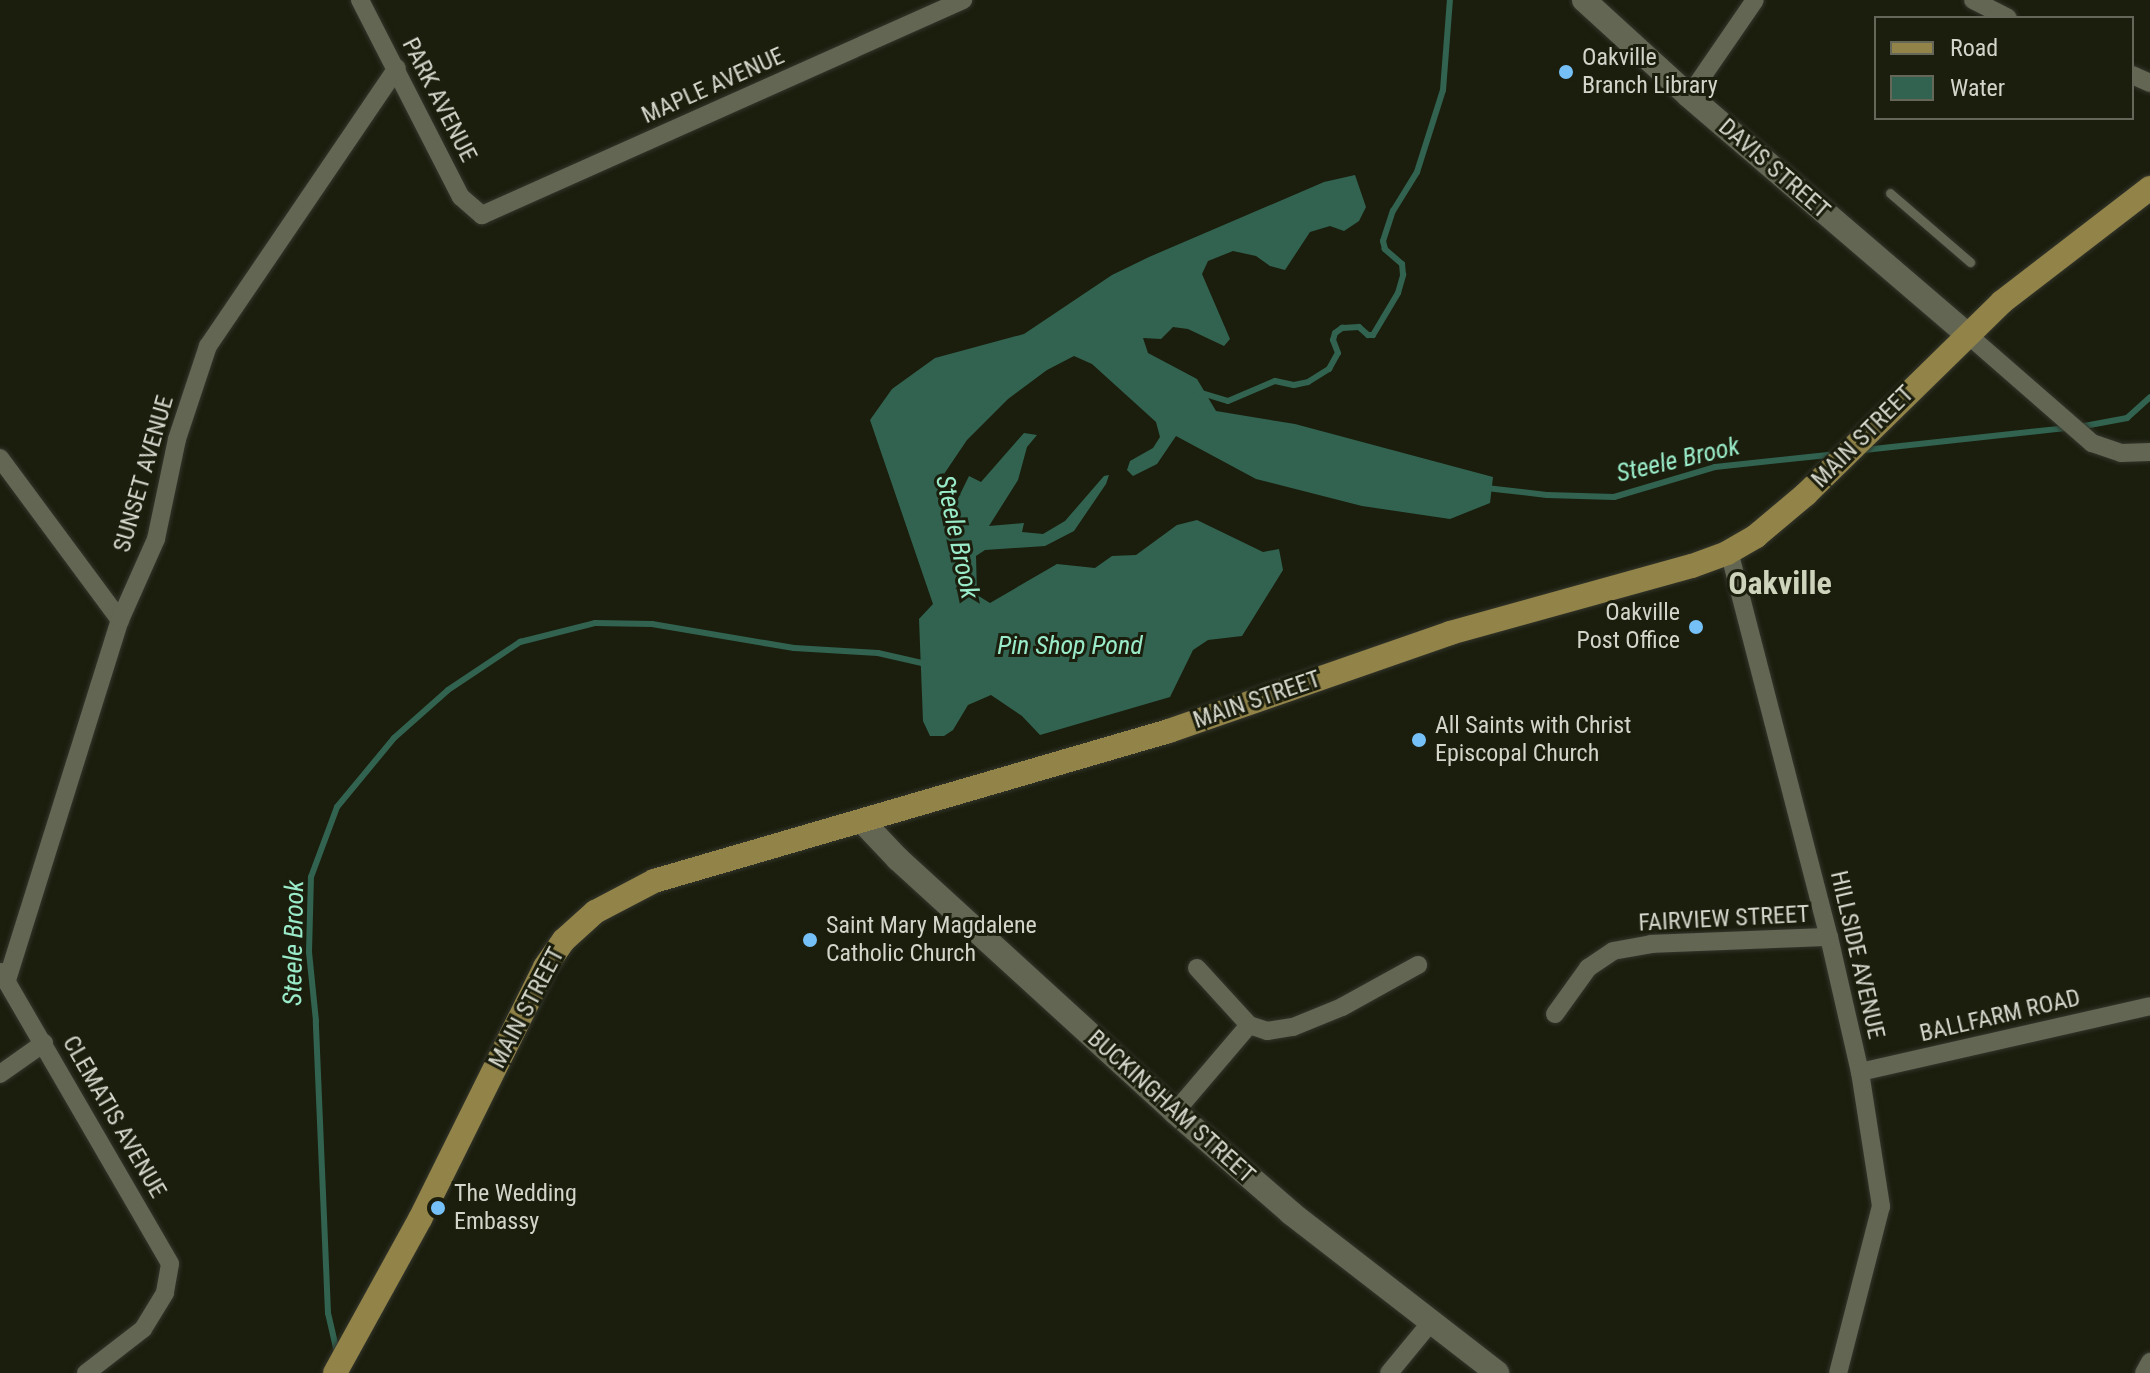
<!DOCTYPE html>
<html>
<head>
<meta charset="utf-8">
<style>
  body { margin:0 }
  #map { position:relative; width:2150px; height:1373px; overflow:hidden; background:#1b1e0d; font-family:"Roboto Condensed",sans-serif }
  div>[style] { position:absolute }
  [style*='--x'] { left:calc(var(--x)*1px); top:calc(var(--y)*1px); width:calc(var(--w)*1px); rotate:calc(var(--a)*1deg) }
  .water>* { inset:0; background:#316350 }
  .stream>* { height:6px; margin:-3px; padding:0 3px; transform-origin:3px; border-radius:3px; background:#316350 }
  .roads { filter:drop-shadow(0 0 2px #33352c) drop-shadow(0 0 2px #33352c) }
  .lane>* { height:9px; margin:-4.5px; padding:0 4.5px; transform-origin:4.5px; border-radius:4.5px; background:#626652 }
  .street>* { height:18px; margin:-9px; padding:0 9px; transform-origin:9px; border-radius:9px; background:#626652 }
  .secondary>* { height:24px; margin:-12px; padding:0 12px; transform-origin:12px; border-radius:12px; background:#626652 }
  .primary>* { height:24px; margin:-12px; padding:0 12px; transform-origin:12px; border-radius:12px; background:#928348 }
  .dots>* { width:22px; height:22px; translate:-50% -50%; box-sizing:border-box; border:4px solid #1b1e0d; border-radius:50% }
  span { translate:-50% -50%; white-space:nowrap; text-align:center; line-height:1.15; -webkit-text-stroke:6px #1b1e0d; paint-order:stroke }
  .poi-label { font-size:24px; color:#d3d5ca }
  .left { translate:0 -50%; text-align:left }
  .right { translate:-100% -50%; text-align:right }
  .street-label { font-size:24px; color:#d3d5ca }
  .water-label { font-size:26px; color:#9aebc9; font-style:italic }
  .district-label { font-size:32px; color:#ced3bc; font-weight:700 }
  .legend { position:absolute; left:1874px; top:16px; width:260px; height:104px; box-sizing:border-box; background:#1b1e0d; border:2px solid #656759; margin:0; padding:10px 14px; list-style:none; font-size:24px; color:#d3d5ca }
  .legend li { display:flex; align-items:center; gap:16px; height:40px }
  .legend b { width:40px; border:2px solid #656759 }
</style>
</head>
<body>
<div id="map">
  <div class="water">
    <i style="clip-path:polygon(1355px 175px,1366px 207px,1359px 221px,1344px 231px,1330px 226px,1310px 232px,1285px 270px,1270px 266px,1256px 256px,1233px 251px,1208px 261px,1202px 274px,1230px 339px,1224px 346px,1188px 329px,1173px 327px,1161px 339px,1143px 338px,1148px 353px,1197px 379px,1216px 411px,1295px 424px,1493px 477px,1490px 503px,1450px 519px,1362px 506px,1256px 479px,1176px 436px,1157px 464px,1133px 476px,1127px 470px,1130px 461px,1153px 448px,1160px 437px,1156px 422px,1092px 364px,1074px 356px,1047px 370px,1008px 399px,967px 440px,944px 474px,940px 496px,943px 516px,946px 523px,969px 476px,981px 482px,1024px 433px,1037px 435px,1027px 447px,1018px 480px,989px 526px,1024px 523px,1022px 532px,1043px 534px,1065px 521px,1104px 476px,1109px 475px,1106px 484px,1074px 531px,1045px 546px,985px 550px,976px 556px,977px 595px,990px 603px,1057px 564px,1095px 568px,1112px 556px,1136px 555px,1177px 525px,1197px 520px,1263px 552px,1279px 549px,1283px 570px,1242px 636px,1208px 640px,1193px 650px,1170px 697px,1040px 735px,1022px 716px,991px 695px,968px 705px,953px 730px,944px 736px,930px 736px,923px 721px,919px 619px,933px 604px,870px 420px,892px 389px,935px 358px,1024px 334px,1112px 275px,1149px 257px,1324px 182px)"></i>
  </div>
  <div class="stream">
    <i style="--x:1195;--y:391;--w:34;--a:17"></i>
    <i style="--x:1228;--y:401;--w:51;--a:-23.1"></i>
    <i style="--x:1275;--y:381;--w:19;--a:12"></i>
    <i style="--x:1294;--y:385;--w:14;--a:-12"></i>
    <i style="--x:1308;--y:382;--w:25;--a:-32"></i>
    <i style="--x:1329;--y:369;--w:18;--a:-61"></i>
    <i style="--x:1338;--y:353;--w:14;--a:-111"></i>
    <i style="--x:1333;--y:340;--w:7;--a:-74"></i>
    <i style="--x:1335;--y:333;--w:9;--a:-36"></i>
    <i style="--x:1342;--y:328;--w:17;--a:-3"></i>
    <i style="--x:1359;--y:327;--w:12;--a:42"></i>
    <i style="--x:1368;--y:335;--w:5;--a:0"></i>
    <i style="--x:1373;--y:335;--w:49;--a:-59.2"></i>
    <i style="--x:1398;--y:293;--w:19;--a:-74"></i>
    <i style="--x:1403;--y:275;--w:11;--a:-95"></i>
    <i style="--x:1402;--y:264;--w:23;--a:-139"></i>
    <i style="--x:1385;--y:249;--w:8;--a:-104"></i>
    <i style="--x:1383;--y:241;--w:32;--a:-72"></i>
    <i style="--x:1393;--y:211;--w:46;--a:-58.4"></i>
    <i style="--x:1417;--y:172;--w:86;--a:-72.4"></i>
    <i style="--x:1443;--y:90;--w:90;--a:-85.6"></i>
    <i style="--x:2079;--y:427;--w:49;--a:-10.6"></i>
    <i style="--x:2127;--y:418;--w:31;--a:-42"></i>
    <i style="--x:1864;--y:450;--w:205;--a:-6.2"></i>
    <i style="--x:1486;--y:488;--w:61;--a:6.5"></i>
    <i style="--x:1547;--y:495;--w:67;--a:1.7"></i>
    <i style="--x:1614;--y:497;--w:105;--a:-16.5"></i>
    <i style="--x:1715;--y:467;--w:123;--a:-6.1"></i>
    <i style="--x:337;--y:1352;--w:40;--a:-103"></i>
    <i style="--x:328;--y:1313;--w:292;--a:-92.4"></i>
    <i style="--x:316;--y:1021;--w:69;--a:-95.8"></i>
    <i style="--x:309;--y:952;--w:75;--a:-88.5"></i>
    <i style="--x:311;--y:877;--w:75;--a:-69.6"></i>
    <i style="--x:337;--y:807;--w:89;--a:-50.4"></i>
    <i style="--x:394;--y:738;--w:72;--a:-41.6"></i>
    <i style="--x:448;--y:690;--w:87;--a:-33.7"></i>
    <i style="--x:520;--y:642;--w:77;--a:-14.2"></i>
    <i style="--x:595;--y:623;--w:57;--a:1"></i>
    <i style="--x:652;--y:624;--w:144;--a:9.6"></i>
    <i style="--x:794;--y:648;--w:84;--a:3.4"></i>
    <i style="--x:878;--y:653;--w:45;--a:12.8"></i>
    <i style="--x:922;--y:663;--w:6;--a:-31"></i>
  </div>
  <div class="roads">
    <div class="lane">
      <i style="--x:1890;--y:193;--w:106;--a:40.8"></i>
    </div>
    <div class="street">
      <i style="--x:360;--y:0;--w:221;--a:62.9"></i>
      <i style="--x:461;--y:197;--w:28;--a:41"></i>
      <i style="--x:482;--y:215;--w:527;--a:-24.08"></i>
      <i style="--x:1973;--y:0;--w:39;--a:27"></i>
      <i style="--x:2132;--y:75;--w:20;--a:24"></i>
      <i style="--x:1689;--y:96;--w:116;--a:-55.5"></i>
      <i style="--x:1967;--y:334;--w:166;--a:41.1"></i>
      <i style="--x:2092;--y:443;--w:31;--a:19"></i>
      <i style="--x:2121;--y:453;--w:29;--a:-2"></i>
      <i style="--x:0;--y:458;--w:202;--a:53.5"></i>
      <i style="--x:1729;--y:551;--w:399;--a:75.5"></i>
      <i style="--x:1829;--y:937;--w:139;--a:77.1"></i>
      <i style="--x:1860;--y:1072;--w:136;--a:81.1"></i>
      <i style="--x:1881;--y:1206;--w:172;--a:104.4"></i>
      <i style="--x:1197;--y:968;--w:77;--a:47.6"></i>
      <i style="--x:1249;--y:1025;--w:19;--a:18"></i>
      <i style="--x:1267;--y:1031;--w:26;--a:-9"></i>
      <i style="--x:1293;--y:1027;--w:53;--a:-22.2"></i>
      <i style="--x:1342;--y:1007;--w:87;--a:-28.9"></i>
      <i style="--x:1;--y:972;--w:337;--a:59.9"></i>
      <i style="--x:170;--y:1264;--w:29;--a:100"></i>
      <i style="--x:165;--y:1293;--w:42;--a:121.4"></i>
      <i style="--x:143;--y:1329;--w:72;--a:142.3"></i>
      <i style="--x:7;--y:980;--w:377;--a:-72.6"></i>
      <i style="--x:120;--y:620;--w:89;--a:-66"></i>
      <i style="--x:156;--y:539;--w:102;--a:-78.1"></i>
      <i style="--x:177;--y:439;--w:98;--a:-71.6"></i>
      <i style="--x:208;--y:346;--w:336;--a:-55.8"></i>
      <i style="--x:1555;--y:1014;--w:57;--a:-54.3"></i>
      <i style="--x:1588;--y:968;--w:30;--a:-34"></i>
      <i style="--x:1613;--y:951;--w:39;--a:-10"></i>
      <i style="--x:1651;--y:944;--w:178;--a:-2.3"></i>
      <i style="--x:1860;--y:1072;--w:297;--a:-12.8"></i>
      <i style="--x:0;--y:1074;--w:54;--a:-35.2"></i>
      <i style="--x:1175;--y:1112;--w:114;--a:-49.6"></i>
      <i style="--x:1389;--y:1373;--w:66;--a:-50.5"></i>
      <i style="--x:2144;--y:1373;--w:13;--a:-61"></i>
    </div>
    <div class="secondary">
      <i style="--x:1584;--y:0;--w:142;--a:42.4"></i>
      <i style="--x:1689;--y:96;--w:366;--a:40.6"></i>
      <i style="--x:862;--y:821;--w:52;--a:46.5"></i>
      <i style="--x:898;--y:859;--w:375;--a:42.4"></i>
      <i style="--x:1175;--y:1112;--w:154;--a:41"></i>
      <i style="--x:1291;--y:1213;--w:261;--a:37.8"></i>
    </div>
    <div class="primary">
      <i style="--x:335;--y:1373;--w:176;--a:-61.1"></i>
      <i style="--x:420;--y:1219;--w:281;--a:-63.6"></i>
      <i style="--x:545;--y:967;--w:33;--a:-55"></i>
      <i style="--x:564;--y:940;--w:42;--a:-42.1"></i>
      <i style="--x:595;--y:912;--w:67;--a:-27.7"></i>
      <i style="--x:654;--y:881;--w:536;--a:-16.24"></i>
      <i style="--x:1169;--y:731;--w:298;--a:-19.2"></i>
      <i style="--x:1450;--y:633;--w:251;--a:-15.5"></i>
      <i style="--x:1692;--y:566;--w:37;--a:-20"></i>
      <i style="--x:1727;--y:553;--w:34;--a:-30"></i>
      <i style="--x:1756;--y:536;--w:65;--a:-40"></i>
      <i style="--x:1806;--y:494;--w:274;--a:-44.4"></i>
      <i style="--x:2002;--y:302;--w:187;--a:-37.6"></i>
    </div>
  </div>
  <div class="dots">
    <i style="left:1566px;top:72px;background:#75c0f6"></i>
    <i style="left:1696px;top:627px;background:#75c0f6"></i>
    <i style="left:1419px;top:740px;background:#75c0f6"></i>
    <i style="left:810px;top:940px;background:#75c0f6"></i>
    <i style="left:438px;top:1208px;background:#75c0f6"></i>
  </div>
  <div class="poi-label">
    <span class="left" style="left:1582px;top:72px">Oakville<br>Branch Library</span>
    <span class="right" style="left:1680px;top:627px">Oakville<br>Post Office</span>
    <span class="left" style="left:1435px;top:740px">All Saints with Christ<br>Episcopal Church</span>
    <span class="left" style="left:826px;top:940px">Saint Mary Magdalene<br>Catholic Church</span>
    <span class="left" style="left:454px;top:1208px">The Wedding<br>Embassy</span>
  </div>
  <div class="street-label">
    <span style="left:713px;top:86px;rotate:-24deg">MAPLE AVENUE</span>
    <span style="left:439px;top:100px;rotate:63deg">PARK AVENUE</span>
    <span style="left:1774px;top:169px;rotate:41deg">DAVIS STREET</span>
    <span style="left:1863px;top:437px;rotate:-45deg">MAIN STREET</span>
    <span style="left:144px;top:474px;rotate:-74deg">SUNSET AVENUE</span>
    <span style="left:1257px;top:700px;rotate:-19deg">MAIN STREET</span>
    <span style="left:1724px;top:919px;rotate:-3deg">FAIRVIEW STREET</span>
    <span style="left:1857px;top:955px;rotate:77deg">HILLSIDE AVENUE</span>
    <span style="left:527px;top:1008px;rotate:-62deg">MAIN STREET</span>
    <span style="left:2000px;top:1016px;rotate:-13deg">BALLFARM ROAD</span>
    <span style="left:1171px;top:1107px;rotate:42deg">BUCKINGHAM STREET</span>
    <span style="left:114px;top:1117px;rotate:60deg">CLEMATIS AVENUE</span>
  </div>
  <div class="water-label">
    <span style="left:1678px;top:460px;rotate:-13deg">Steele Brook</span>
    <span style="left:957px;top:537px;rotate:78deg">Steele Brook</span>
    <span style="left:1070px;top:646px">Pin Shop Pond</span>
    <span style="left:294px;top:943px;rotate:-89deg">Steele Brook</span>
  </div>
  <div class="district-label">
    <span style="left:1780px;top:583px">Oakville</span>
  </div>
  <ul class="legend">
  <li><b style="height:10px;background:#928348"></b>Road</li>
  <li><b style="height:22px;background:#316350"></b>Water</li>
  </ul>
</div>
</body>
</html>
